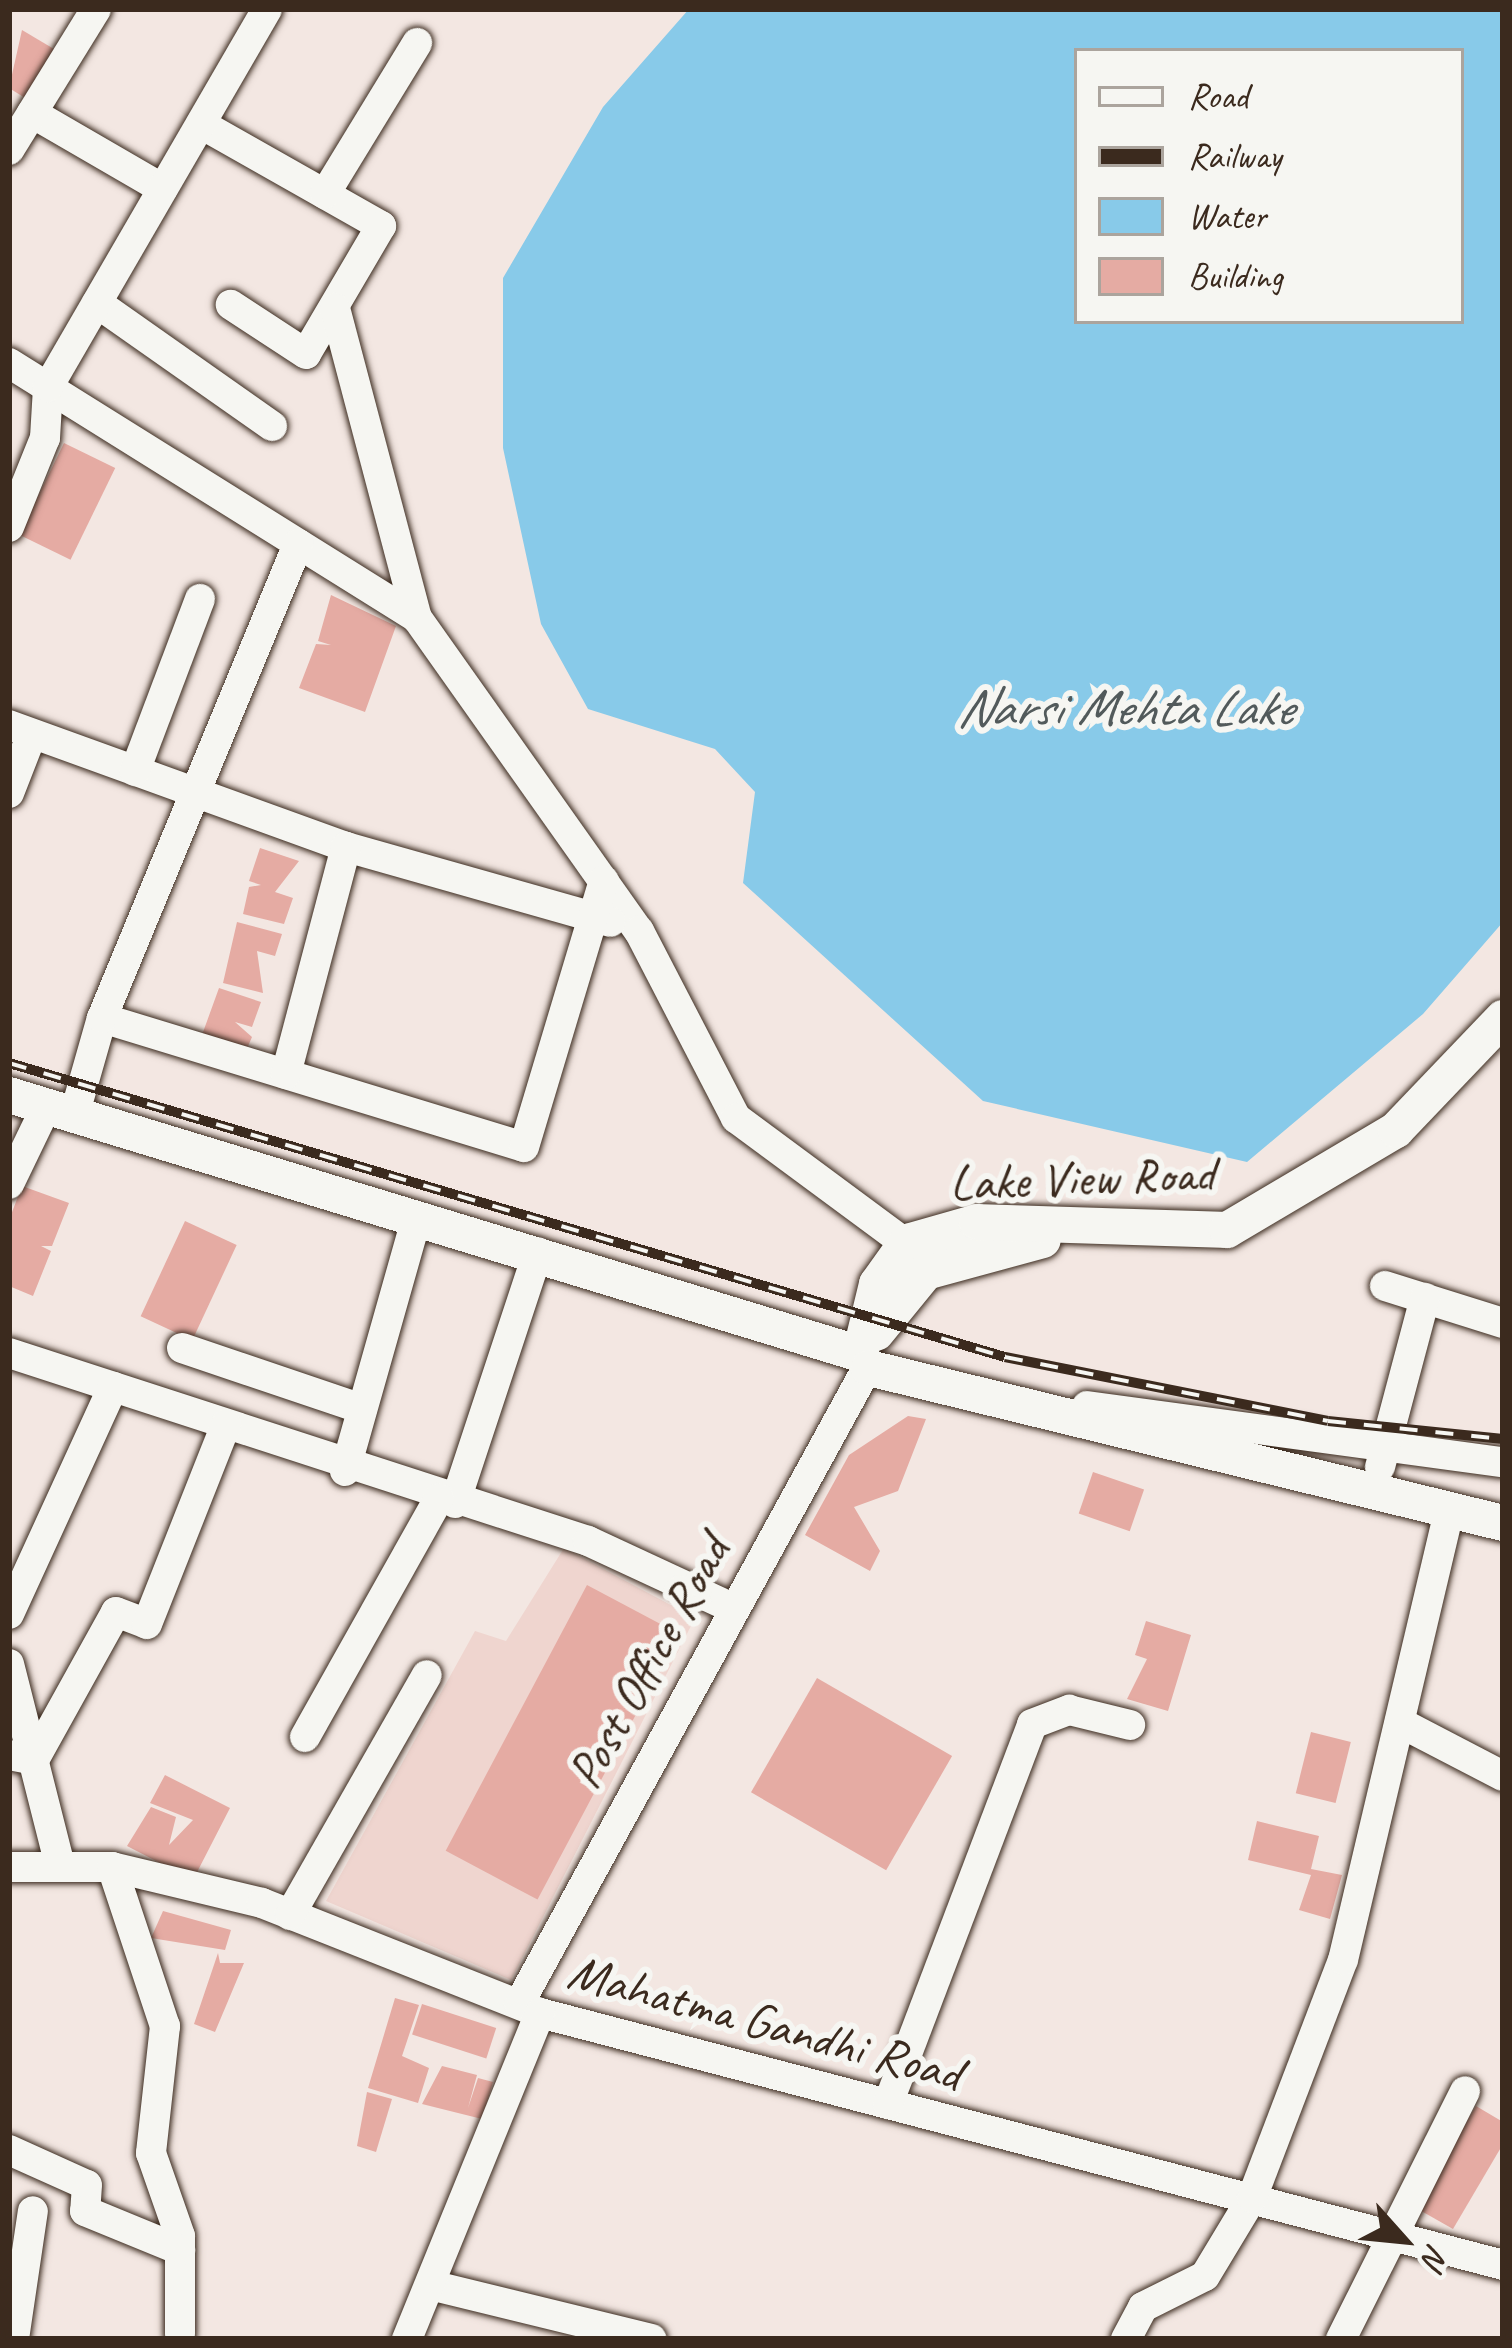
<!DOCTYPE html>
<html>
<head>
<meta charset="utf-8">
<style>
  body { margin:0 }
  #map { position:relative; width:1512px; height:2348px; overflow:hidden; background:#f3e7e2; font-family:Caveat,sans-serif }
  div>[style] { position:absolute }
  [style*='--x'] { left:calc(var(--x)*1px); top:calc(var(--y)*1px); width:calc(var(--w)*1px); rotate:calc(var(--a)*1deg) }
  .built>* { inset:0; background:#efd5cf }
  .water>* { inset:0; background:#88cae9 }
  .building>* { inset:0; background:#e5aba3; transform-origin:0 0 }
  .roads { filter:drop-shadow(0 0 3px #3b2a1e) drop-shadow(0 0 3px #3b2a1e) }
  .minor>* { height:30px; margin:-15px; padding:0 15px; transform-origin:15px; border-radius:15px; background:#f6f6f2 }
  .major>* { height:36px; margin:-18px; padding:0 18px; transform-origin:18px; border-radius:18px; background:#f6f6f2 }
  .rail>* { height:10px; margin-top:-5px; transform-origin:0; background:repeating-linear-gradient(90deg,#f6f6f2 0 18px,#3b2a1e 0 36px); box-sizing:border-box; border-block:3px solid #3b2a1e }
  span { translate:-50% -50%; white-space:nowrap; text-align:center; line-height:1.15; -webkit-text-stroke:12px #f6f6f2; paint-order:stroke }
  .street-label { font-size:51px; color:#3b2a1e }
  .water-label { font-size:54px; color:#525a5b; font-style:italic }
  .frame { position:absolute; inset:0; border:12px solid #3b2a1e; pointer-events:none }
  .legend { position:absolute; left:1074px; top:48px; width:390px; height:276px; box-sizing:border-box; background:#f6f6f2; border:3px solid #aba49d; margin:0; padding:15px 21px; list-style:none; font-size:36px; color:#3b2a1e }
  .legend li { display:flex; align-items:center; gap:24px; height:60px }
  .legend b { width:60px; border:3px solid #aba49d }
  .north { position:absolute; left:1344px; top:2180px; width:120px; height:120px; -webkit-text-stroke:9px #f6f6f2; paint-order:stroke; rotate:117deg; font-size:33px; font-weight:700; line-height:48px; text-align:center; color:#3b2a1e }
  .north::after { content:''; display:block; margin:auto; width:42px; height:54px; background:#3b2a1e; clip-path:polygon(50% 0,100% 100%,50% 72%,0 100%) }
</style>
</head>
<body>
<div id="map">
  <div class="built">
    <i style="clip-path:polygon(564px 1548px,695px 1618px,511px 1980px,326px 1901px,475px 1631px,506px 1641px)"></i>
  </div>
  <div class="water">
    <i style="clip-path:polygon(evenodd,689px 9px,1503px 9px,1503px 922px,1423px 1014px,1247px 1162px,983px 1101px,743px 883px,755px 792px,715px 749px,588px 709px,541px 624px,503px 448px,503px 278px,603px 107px,689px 9px,1077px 51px,1461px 51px,1461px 321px,1077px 321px,1077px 51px)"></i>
  </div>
  <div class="building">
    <i style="clip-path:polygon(22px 30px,59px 52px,30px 101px,9px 88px)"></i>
    <i style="left:64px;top:443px;width:57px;height:102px;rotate:26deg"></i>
    <i style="clip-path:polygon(331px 595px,396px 626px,365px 712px,299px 688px,316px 644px,331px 645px,318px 641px)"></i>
    <i style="clip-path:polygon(260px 848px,299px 861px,275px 892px,293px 898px,284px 924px,243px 914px,249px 887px,261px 885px,249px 881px)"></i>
    <i style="clip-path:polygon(237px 922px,282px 934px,275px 956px,257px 951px,263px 993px,223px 983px)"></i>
    <i style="clip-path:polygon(219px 988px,261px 1002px,252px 1027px,235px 1022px,252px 1037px,242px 1060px,198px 1046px)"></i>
    <i style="clip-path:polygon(22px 1186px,69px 1203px,52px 1246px,41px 1246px,51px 1251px,33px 1296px,9px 1286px,9px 1220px)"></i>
    <i style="left:185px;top:1221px;width:57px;height:105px;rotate:25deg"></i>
    <i style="clip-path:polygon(908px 1416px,926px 1419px,898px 1491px,854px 1507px,880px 1551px,870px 1571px,805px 1535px,849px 1455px)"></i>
    <i style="left:1093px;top:1472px;width:54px;height:44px;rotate:19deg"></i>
    <i style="left:587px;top:1585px;width:104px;height:301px;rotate:28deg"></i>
    <i style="clip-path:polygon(1146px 1621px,1191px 1635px,1168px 1711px,1127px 1699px,1147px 1659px,1135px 1655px)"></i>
    <i style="left:817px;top:1678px;width:156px;height:132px;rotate:30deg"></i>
    <i style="left:1311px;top:1732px;width:41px;height:63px;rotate:14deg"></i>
    <i style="clip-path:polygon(165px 1775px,230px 1808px,193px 1880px,127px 1846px,151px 1807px,176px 1817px,169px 1845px,193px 1820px,150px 1803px)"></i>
    <i style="clip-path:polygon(1257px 1821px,1319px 1836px,1311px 1869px,1342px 1875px,1330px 1919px,1299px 1910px,1311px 1875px,1248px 1860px)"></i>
    <i style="clip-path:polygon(163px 1911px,231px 1930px,225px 1950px,151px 1938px)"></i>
    <i style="clip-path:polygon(218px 1953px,220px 1963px,244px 1963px,215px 2032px,194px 2024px)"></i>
    <i style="clip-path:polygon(395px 1998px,419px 2005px,402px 2056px,429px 2068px,418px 2103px,368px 2088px)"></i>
    <i style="left:422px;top:2004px;width:78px;height:32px;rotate:18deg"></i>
    <i style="clip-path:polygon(442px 2066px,477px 2075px,468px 2108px,478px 2078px,493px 2082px,482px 2119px,422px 2104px)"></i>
    <i style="clip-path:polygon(367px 2092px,392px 2099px,376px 2152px,357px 2146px)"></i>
    <i style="clip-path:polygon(1476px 2106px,1503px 2122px,1503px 2144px,1453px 2229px,1416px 2208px)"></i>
  </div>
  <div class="roads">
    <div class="minor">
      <i style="--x:32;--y:113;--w:151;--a:30.1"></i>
      <i style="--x:201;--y:124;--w:207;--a:29.5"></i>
      <i style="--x:381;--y:226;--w:148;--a:120.4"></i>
      <i style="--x:306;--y:354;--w:90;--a:-146.8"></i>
      <i style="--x:9;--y:150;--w:166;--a:-58.3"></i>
      <i style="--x:325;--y:194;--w:177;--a:-58.6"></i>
      <i style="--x:97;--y:303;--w:214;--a:35.1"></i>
      <i style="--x:335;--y:308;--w:321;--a:75.2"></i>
      <i style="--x:417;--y:618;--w:384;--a:54.7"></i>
      <i style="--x:639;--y:931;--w:211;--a:62.6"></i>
      <i style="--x:736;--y:1118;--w:230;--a:36.5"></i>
      <i style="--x:9;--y:363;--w:481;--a:32"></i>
      <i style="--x:9;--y:527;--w:96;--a:-68"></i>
      <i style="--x:45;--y:438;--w:51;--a:-86.6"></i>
      <i style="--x:48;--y:387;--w:437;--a:-59.9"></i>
      <i style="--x:9;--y:725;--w:358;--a:19.9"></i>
      <i style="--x:346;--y:847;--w:275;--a:15.8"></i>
      <i style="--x:135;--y:771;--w:184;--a:-69.3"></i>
      <i style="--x:9;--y:793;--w:63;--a:-68.7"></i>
      <i style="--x:102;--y:1018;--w:441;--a:17"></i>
      <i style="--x:524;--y:1147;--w:278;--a:-73.3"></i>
      <i style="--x:286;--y:1074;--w:235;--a:-75.2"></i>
      <i style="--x:74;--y:1116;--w:102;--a:-74.1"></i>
      <i style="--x:102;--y:1018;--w:513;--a:-67.53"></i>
      <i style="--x:9;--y:1184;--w:85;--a:-64.3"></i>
      <i style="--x:1385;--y:1286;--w:124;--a:17.4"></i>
      <i style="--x:182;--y:1348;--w:190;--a:18.7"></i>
      <i style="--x:9;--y:1353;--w:609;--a:17.99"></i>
      <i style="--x:588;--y:1541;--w:154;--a:24.9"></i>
      <i style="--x:1087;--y:1406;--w:420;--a:7.7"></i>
      <i style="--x:1380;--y:1467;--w:175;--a:-75.1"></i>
      <i style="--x:345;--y:1471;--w:258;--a:-74.2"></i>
      <i style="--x:455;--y:1503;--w:264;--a:-71.7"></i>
      <i style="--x:9;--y:1614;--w:250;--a:-65.4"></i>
      <i style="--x:9;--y:1664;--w:204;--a:75.8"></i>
      <i style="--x:1401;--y:1723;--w:115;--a:27.5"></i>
      <i style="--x:305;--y:1737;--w:274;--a:-60.7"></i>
      <i style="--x:9;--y:1755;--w:25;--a:11"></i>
      <i style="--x:34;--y:1760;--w:169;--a:-61"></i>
      <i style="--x:116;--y:1612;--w:33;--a:21"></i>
      <i style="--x:147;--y:1624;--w:215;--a:-68.4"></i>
      <i style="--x:9;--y:1867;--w:103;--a:0"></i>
      <i style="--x:112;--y:1867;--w:154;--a:13.5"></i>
      <i style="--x:262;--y:1903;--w:299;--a:21.6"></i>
      <i style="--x:540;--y:2013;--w:995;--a:14.66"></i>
      <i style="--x:112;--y:1867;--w:168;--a:71.6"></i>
      <i style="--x:165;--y:2026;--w:128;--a:96.3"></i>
      <i style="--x:151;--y:2153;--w:88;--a:70.7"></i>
      <i style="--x:180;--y:2236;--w:98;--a:90"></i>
      <i style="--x:290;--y:1915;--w:276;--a:-60.3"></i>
      <i style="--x:519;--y:2004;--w:723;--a:-61.31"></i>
      <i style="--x:888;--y:2104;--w:406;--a:-69.2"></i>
      <i style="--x:1032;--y:1724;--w:40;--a:-21"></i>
      <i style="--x:1069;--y:1710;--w:63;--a:13.8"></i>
      <i style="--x:9;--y:2150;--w:85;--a:24.2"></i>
      <i style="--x:87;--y:2185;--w:26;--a:94"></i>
      <i style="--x:85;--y:2211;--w:103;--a:22.3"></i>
      <i style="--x:430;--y:2285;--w:228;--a:13.7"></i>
      <i style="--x:14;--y:2339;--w:129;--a:-81.6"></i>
      <i style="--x:407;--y:2339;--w:352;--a:-67.8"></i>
      <i style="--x:1126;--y:2339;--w:36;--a:-62"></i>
      <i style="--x:1143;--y:2307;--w:69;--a:-26.6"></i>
      <i style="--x:1205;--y:2276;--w:91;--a:-58.9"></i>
      <i style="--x:1252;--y:2198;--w:255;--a:-69.1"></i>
      <i style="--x:1343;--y:1960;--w:461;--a:-76.7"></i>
      <i style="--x:1341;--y:2339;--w:277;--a:-63.4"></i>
    </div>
    <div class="major">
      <i style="--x:9;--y:1095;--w:883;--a:16.92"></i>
      <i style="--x:876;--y:1333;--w:79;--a:-50.7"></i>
      <i style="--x:926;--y:1272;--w:121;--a:-15.3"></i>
      <i style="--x:861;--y:1350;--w:68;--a:-76.4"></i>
      <i style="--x:877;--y:1284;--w:52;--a:-54.5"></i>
      <i style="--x:907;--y:1242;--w:73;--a:-15.9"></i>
      <i style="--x:977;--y:1222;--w:250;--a:1.8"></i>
      <i style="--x:1227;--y:1230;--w:196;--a:-30.6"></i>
      <i style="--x:1396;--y:1130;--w:155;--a:-46.3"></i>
      <i style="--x:869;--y:1368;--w:653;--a:13.74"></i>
    </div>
  </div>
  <div class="rail">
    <i style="--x:9;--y:1063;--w:1038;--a:16.45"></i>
    <i style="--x:1005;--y:1357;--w:329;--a:11.2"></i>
    <i style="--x:1328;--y:1421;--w:176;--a:5.9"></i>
  </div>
  <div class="street-label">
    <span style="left:1082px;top:1178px;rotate:-2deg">Lake View Road</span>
    <span style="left:648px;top:1662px;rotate:-61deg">Post Office Road</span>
    <span style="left:765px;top:2022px;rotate:15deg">Mahatma Gandhi Road</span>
  </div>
  <div class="water-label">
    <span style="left:1124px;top:707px">Narsi Mehta Lake</span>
  </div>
  <div class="frame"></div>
  <ul class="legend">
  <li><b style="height:15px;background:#f6f6f2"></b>Road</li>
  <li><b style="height:15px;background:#3b2a1e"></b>Railway</li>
  <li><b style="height:33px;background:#88cae9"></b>Water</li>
  <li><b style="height:33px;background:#e5aba3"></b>Building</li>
  </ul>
  <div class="north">N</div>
</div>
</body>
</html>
